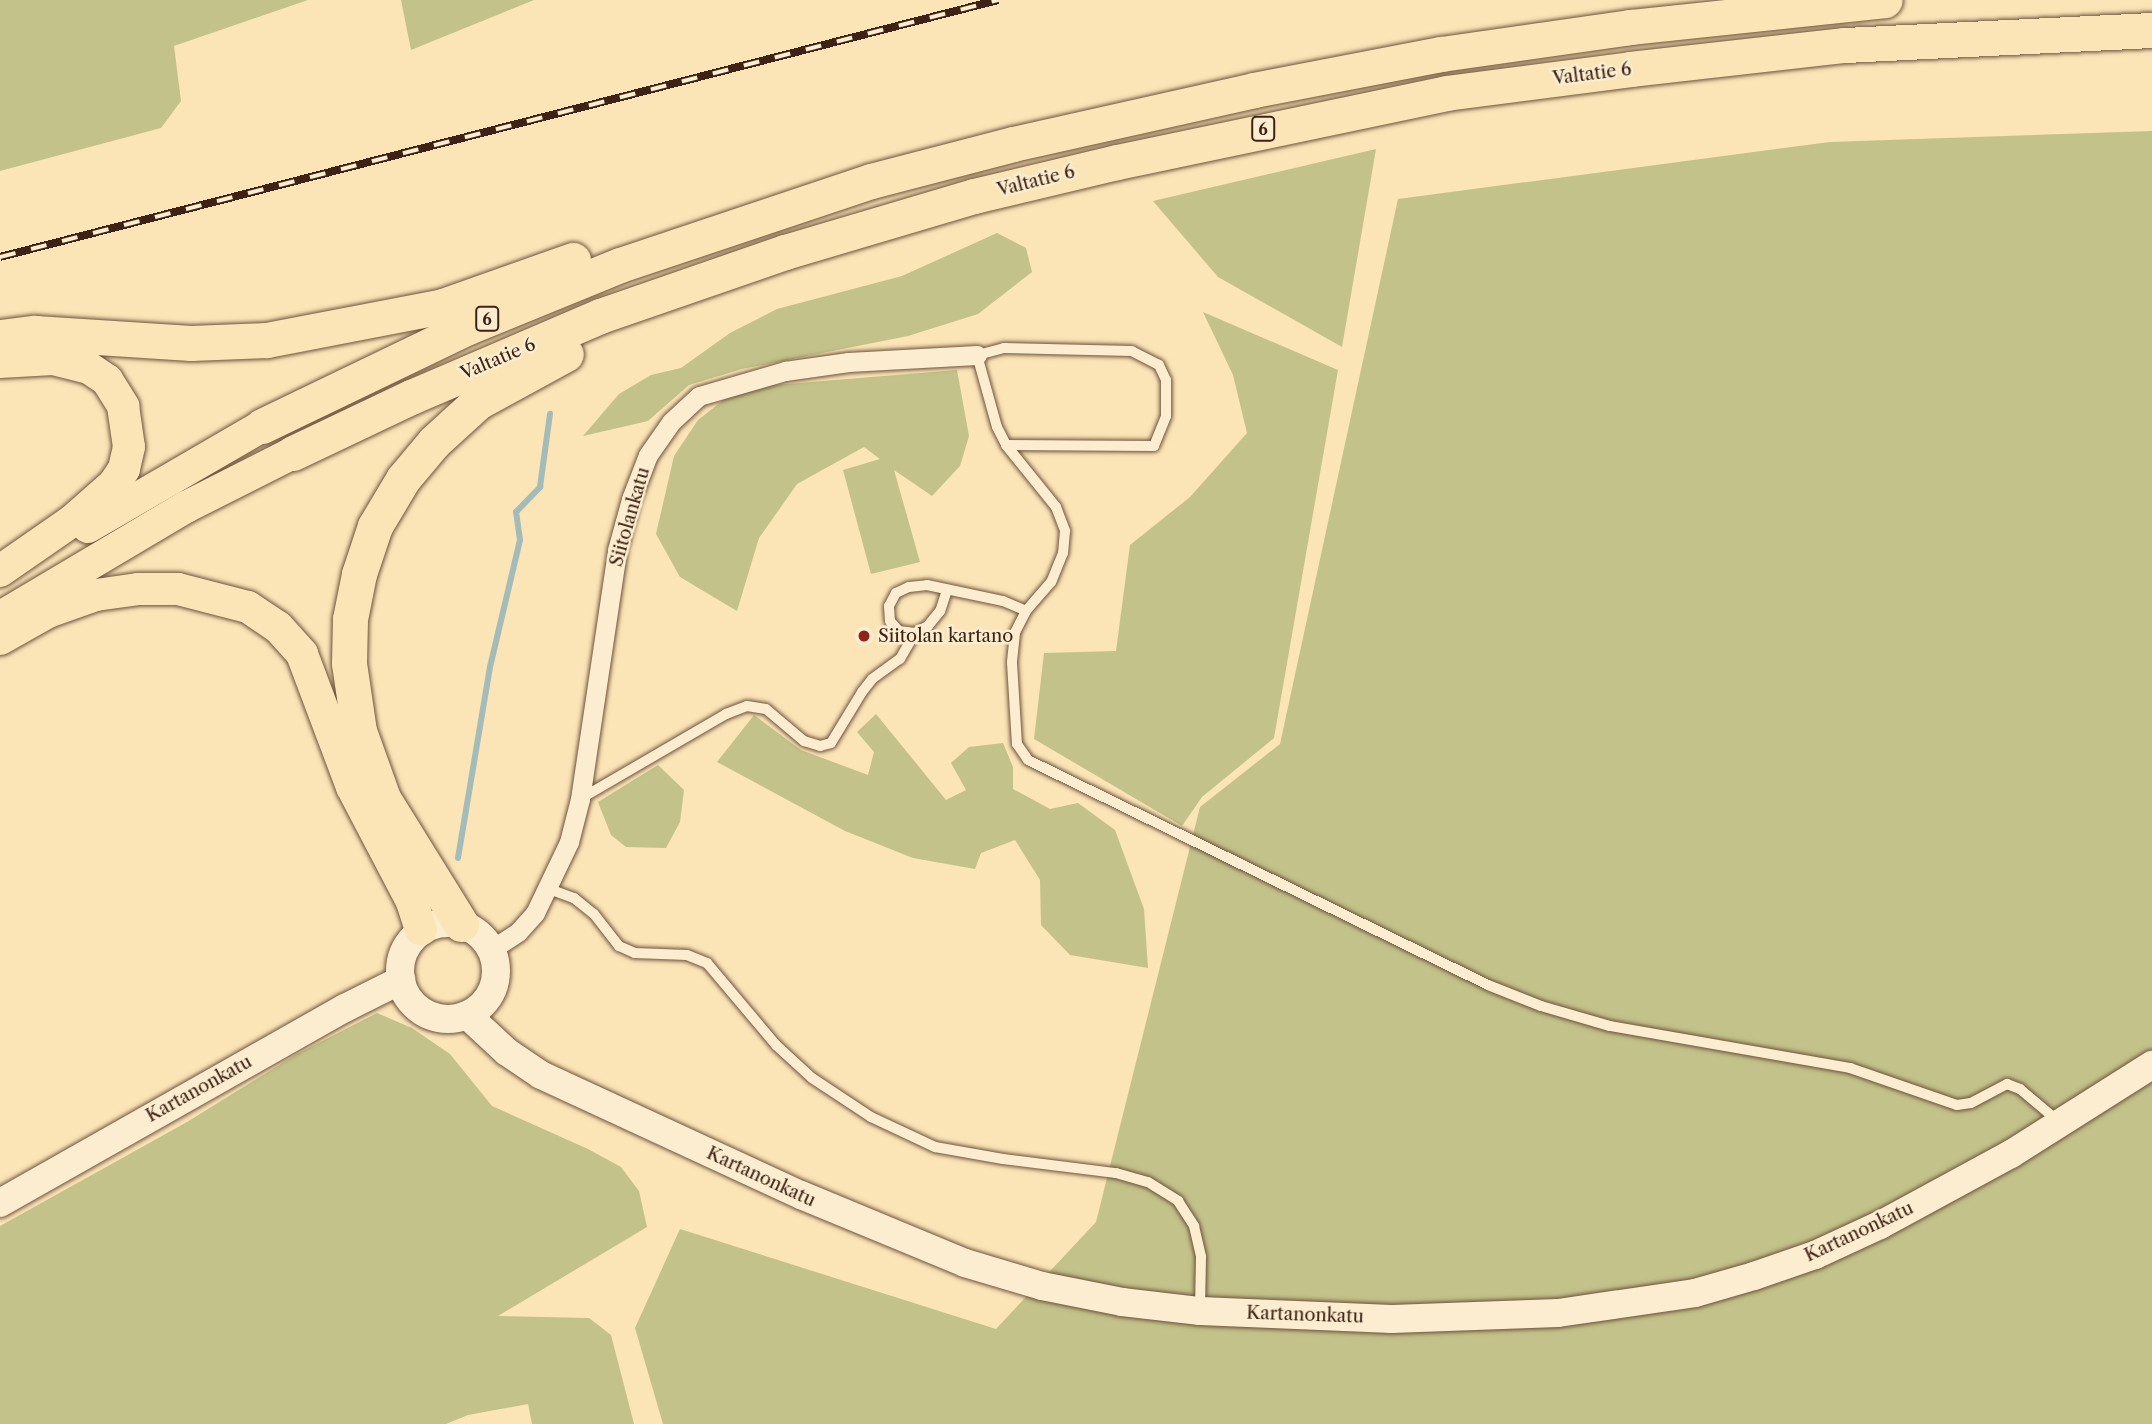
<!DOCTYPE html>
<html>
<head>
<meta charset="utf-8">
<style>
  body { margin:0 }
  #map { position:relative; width:2152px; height:1424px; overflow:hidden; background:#fbe4b6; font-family:"Libre Caslon Text",serif }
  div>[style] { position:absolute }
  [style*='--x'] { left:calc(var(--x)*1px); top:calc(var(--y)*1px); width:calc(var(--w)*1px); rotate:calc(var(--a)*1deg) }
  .green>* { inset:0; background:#c3c28a }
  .stream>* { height:6px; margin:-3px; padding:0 3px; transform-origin:3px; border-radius:3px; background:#a3bcb8 }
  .roads { filter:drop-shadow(0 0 2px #6d523d) drop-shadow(0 0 2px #6d523d) }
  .service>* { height:10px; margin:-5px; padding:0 5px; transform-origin:5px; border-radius:5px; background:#fcedd0 }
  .minor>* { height:19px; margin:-9.5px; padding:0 9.5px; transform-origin:9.5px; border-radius:9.5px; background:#fcedd0 }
  .secondary>* { height:28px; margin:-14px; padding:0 14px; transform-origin:14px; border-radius:14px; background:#fcedd0 }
  .secondary>.ring { margin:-14px; padding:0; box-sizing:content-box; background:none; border:28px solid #fcedd0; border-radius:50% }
  .trunk>* { height:32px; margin:-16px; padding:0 16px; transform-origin:16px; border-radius:16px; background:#fbe4b6 }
  .motorway>* { height:35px; margin:-17.5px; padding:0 17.5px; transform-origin:17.5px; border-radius:17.5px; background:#fbe4b6 }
  .rail>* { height:8px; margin-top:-4px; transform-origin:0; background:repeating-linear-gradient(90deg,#fcedd0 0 16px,#3e2215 0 32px); box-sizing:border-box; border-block:2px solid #3e2215 }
  .dots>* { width:19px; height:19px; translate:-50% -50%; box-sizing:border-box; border:4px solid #fcedd0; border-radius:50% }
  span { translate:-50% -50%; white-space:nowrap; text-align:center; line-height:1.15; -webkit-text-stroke:5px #fcedd0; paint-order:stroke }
  .shield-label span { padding:2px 5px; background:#fcedd0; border:2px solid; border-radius:5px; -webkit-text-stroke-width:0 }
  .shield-label { font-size:16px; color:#3e2215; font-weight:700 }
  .street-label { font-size:18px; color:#3e2215 }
  .poi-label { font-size:18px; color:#3e2215 }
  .left { translate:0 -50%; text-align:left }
</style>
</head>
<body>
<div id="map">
  <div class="green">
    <i style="clip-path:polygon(0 0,308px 0,174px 46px,181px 101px,161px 128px,0 171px)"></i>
    <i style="clip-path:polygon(401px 0,534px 0,411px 50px)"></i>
    <i style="clip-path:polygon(2152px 131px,2152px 1424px,663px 1424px,635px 1328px,680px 1229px,996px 1329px,1096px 1222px,1200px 807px,1280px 744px,1398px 199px,1830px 142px)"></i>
    <i style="clip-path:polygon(1376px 149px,1342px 347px,1218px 277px,1153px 201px)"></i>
    <i style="clip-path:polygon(997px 233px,1026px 248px,1032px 272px,978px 314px,908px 336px,742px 369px,689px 385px,648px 421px,583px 436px,619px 394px,651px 375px,681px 368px,730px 333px,777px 309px,902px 276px)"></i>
    <i style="clip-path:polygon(1203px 312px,1338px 370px,1274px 738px,1202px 797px,1182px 826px,1034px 739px,1044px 653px,1116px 651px,1130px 545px,1190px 497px,1247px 433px,1233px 375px)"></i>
    <i style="clip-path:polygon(957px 370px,969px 436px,960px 466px,932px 496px,894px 470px,920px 562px,871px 574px,843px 470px,880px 459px,864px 447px,797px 484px,759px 538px,737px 611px,680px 577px,656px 534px,674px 456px,698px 420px,739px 388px)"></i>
    <i style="clip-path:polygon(876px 714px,946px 800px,966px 790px,951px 763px,969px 747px,1003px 743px,1013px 767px,1013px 789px,1050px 809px,1078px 803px,1115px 830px,1144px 909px,1148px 968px,1070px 955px,1041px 925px,1040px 880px,1015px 840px,981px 853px,975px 869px,913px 858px,845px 831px,717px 762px,754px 715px,801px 750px,868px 775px,874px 752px,857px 732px)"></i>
    <i style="clip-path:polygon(658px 765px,684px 790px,680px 822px,666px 848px,626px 847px,611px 835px,598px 802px)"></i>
    <i style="clip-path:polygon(377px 1013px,412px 1028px,450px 1054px,492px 1106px,588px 1149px,621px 1167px,639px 1191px,647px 1227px,498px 1316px,589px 1318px,611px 1335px,634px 1424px,532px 1424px,528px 1404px,468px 1415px,446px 1424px,0 1424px,0 1226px,187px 1122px,297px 1054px)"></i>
  </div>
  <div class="stream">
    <i style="--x:458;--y:858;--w:194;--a:-80.5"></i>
    <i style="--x:490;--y:667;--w:130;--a:-76.7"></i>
    <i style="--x:520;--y:540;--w:28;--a:-98"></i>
    <i style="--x:516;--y:512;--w:35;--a:-46"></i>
    <i style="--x:540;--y:487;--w:74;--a:-82.2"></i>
  </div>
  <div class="roads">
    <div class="service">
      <i style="--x:1006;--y:445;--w:148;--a:0.4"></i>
      <i style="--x:1154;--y:446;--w:32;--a:-68"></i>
      <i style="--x:1166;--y:416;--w:36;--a:-90"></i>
      <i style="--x:1166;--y:380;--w:17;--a:-115"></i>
      <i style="--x:1159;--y:365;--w:30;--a:-153"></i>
      <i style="--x:1132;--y:351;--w:128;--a:-178.7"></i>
      <i style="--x:1004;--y:348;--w:28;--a:165"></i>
      <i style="--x:977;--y:355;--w:75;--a:74.5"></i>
      <i style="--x:997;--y:427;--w:20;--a:63"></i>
      <i style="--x:1006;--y:445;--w:80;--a:51.1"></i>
      <i style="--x:1056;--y:507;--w:26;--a:69"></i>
      <i style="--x:1065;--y:531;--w:22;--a:95"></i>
      <i style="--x:1063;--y:553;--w:31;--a:112"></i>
      <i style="--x:1051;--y:582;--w:38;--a:131"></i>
      <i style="--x:947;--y:590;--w:22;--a:108"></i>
      <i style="--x:940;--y:611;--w:19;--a:129"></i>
      <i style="--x:928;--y:626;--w:15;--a:152"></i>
      <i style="--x:915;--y:633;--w:16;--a:-173"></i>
      <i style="--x:899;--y:631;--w:13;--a:-132"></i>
      <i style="--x:890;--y:621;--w:15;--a:-94"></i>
      <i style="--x:889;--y:606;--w:15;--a:-62"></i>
      <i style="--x:896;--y:593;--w:14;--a:-25"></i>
      <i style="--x:909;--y:587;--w:18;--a:-6"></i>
      <i style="--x:927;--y:585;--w:78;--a:11.9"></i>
      <i style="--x:1003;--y:601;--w:25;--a:23"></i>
      <i style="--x:1026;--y:611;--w:25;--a:117"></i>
      <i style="--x:1015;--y:633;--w:30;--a:96"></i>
      <i style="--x:1012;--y:663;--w:81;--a:86.5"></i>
      <i style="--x:1017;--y:744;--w:19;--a:55"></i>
      <i style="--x:1028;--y:760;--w:512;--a:26.06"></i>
      <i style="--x:1488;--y:985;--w:57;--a:21.6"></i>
      <i style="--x:1541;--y:1006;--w:72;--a:16.2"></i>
      <i style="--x:1610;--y:1026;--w:244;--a:9.9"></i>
      <i style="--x:1850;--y:1068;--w:113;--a:19.1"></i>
      <i style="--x:1957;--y:1105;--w:14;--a:-8"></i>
      <i style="--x:1971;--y:1103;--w:41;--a:-27.8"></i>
      <i style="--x:2007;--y:1084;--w:14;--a:21"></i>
      <i style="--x:2020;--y:1089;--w:50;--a:40.1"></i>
      <i style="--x:580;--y:799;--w:169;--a:-30.2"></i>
      <i style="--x:726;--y:714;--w:22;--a:-21"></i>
      <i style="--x:747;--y:706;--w:19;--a:9"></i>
      <i style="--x:766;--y:709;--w:50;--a:40.1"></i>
      <i style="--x:804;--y:741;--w:17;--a:17"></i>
      <i style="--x:820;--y:746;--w:11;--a:-15"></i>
      <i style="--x:831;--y:743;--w:60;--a:-58.7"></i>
      <i style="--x:862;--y:692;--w:16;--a:-52"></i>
      <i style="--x:872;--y:679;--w:34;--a:-36"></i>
      <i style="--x:900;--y:659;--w:30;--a:-60"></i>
      <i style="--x:549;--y:889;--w:27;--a:20"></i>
      <i style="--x:574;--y:898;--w:26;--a:39"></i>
      <i style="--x:594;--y:914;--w:41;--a:52"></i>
      <i style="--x:619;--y:946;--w:17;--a:24"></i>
      <i style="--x:635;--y:953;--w:52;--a:2.2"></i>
      <i style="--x:687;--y:955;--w:22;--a:22"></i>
      <i style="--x:707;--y:963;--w:107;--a:49.9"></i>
      <i style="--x:776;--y:1045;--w:49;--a:42.5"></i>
      <i style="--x:812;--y:1078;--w:71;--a:33.5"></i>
      <i style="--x:871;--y:1117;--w:71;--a:25.1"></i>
      <i style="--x:935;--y:1147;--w:69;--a:10"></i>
      <i style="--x:1003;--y:1159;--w:114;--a:7.1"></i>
      <i style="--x:1116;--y:1173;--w:33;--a:16"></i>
      <i style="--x:1148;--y:1182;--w:36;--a:32"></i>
      <i style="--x:1178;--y:1201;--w:30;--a:57"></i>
      <i style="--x:1194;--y:1226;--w:32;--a:77"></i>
      <i style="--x:1201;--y:1257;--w:53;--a:91.1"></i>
    </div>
    <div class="minor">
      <i style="--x:492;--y:949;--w:31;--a:-33"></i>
      <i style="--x:518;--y:932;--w:25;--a:-48"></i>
      <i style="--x:535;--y:913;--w:79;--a:-64.4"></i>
      <i style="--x:569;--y:842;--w:44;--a:-75.7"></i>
      <i style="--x:580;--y:799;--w:252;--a:-81.5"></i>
      <i style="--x:617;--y:550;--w:53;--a:-74.6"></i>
      <i style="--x:631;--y:499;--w:47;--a:-68.9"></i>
      <i style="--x:648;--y:455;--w:40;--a:-55.1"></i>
      <i style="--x:671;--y:422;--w:38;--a:-43"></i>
      <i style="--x:699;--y:396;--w:90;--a:-16.2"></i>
      <i style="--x:785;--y:371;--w:64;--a:-8.1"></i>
      <i style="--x:848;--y:362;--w:129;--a:-3.1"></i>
    </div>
    <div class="secondary">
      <i class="ring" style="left:400px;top:923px;width:68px;height:68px"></i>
      <i style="--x:467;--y:1015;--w:54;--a:42.8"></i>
      <i style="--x:507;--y:1052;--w:41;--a:34.1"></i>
      <i style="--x:541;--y:1075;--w:286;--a:24.8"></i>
      <i style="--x:801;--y:1195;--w:178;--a:22.5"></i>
      <i style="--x:965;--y:1263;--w:80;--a:16.6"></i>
      <i style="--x:1042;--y:1286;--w:82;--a:11.3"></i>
      <i style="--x:1122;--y:1302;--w:79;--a:6.6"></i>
      <i style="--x:1200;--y:1311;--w:192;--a:2.4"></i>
      <i style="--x:1392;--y:1319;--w:166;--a:-2.1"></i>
      <i style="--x:1558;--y:1313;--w:138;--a:-8.3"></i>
      <i style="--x:1695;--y:1293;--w:61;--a:-16.1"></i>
      <i style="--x:1754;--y:1276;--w:65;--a:-19"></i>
      <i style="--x:1815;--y:1255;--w:72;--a:-24.8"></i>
      <i style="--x:1880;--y:1225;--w:149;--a:-28.5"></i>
      <i style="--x:2011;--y:1154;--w:167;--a:-32.3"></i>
      <i style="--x:0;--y:1203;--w:396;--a:-29.5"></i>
      <i style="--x:345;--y:1008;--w:63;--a:-26.6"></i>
    </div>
    <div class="trunk">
      <i style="--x:0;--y:362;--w:53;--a:-3.2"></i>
      <i style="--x:53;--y:359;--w:37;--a:14"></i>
      <i style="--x:89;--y:368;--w:22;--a:34"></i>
      <i style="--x:107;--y:380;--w:31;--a:58"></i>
      <i style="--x:123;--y:406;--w:41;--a:81.7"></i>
      <i style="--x:129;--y:447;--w:23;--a:103"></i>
      <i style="--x:124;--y:469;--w:18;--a:124"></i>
      <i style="--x:114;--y:484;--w:56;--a:138.6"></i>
      <i style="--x:72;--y:521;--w:88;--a:145.2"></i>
      <i style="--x:88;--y:527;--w:201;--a:-30.1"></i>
      <i style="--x:4;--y:615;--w:212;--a:-30.7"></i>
      <i style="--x:186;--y:507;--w:120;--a:-26.8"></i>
      <i style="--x:0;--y:639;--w:55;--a:-29.4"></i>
      <i style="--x:48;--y:612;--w:51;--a:-19.5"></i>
      <i style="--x:96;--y:595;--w:42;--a:-8.1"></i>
      <i style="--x:138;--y:589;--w:40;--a:0"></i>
      <i style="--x:178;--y:589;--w:72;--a:14.4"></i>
      <i style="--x:248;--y:607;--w:36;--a:34"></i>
      <i style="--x:278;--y:627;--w:36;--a:48"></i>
      <i style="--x:302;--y:654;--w:142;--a:69.4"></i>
      <i style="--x:352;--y:787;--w:130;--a:62.4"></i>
      <i style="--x:412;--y:902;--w:29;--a:72"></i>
    </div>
    <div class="motorway">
      <i style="--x:0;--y:337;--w:35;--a:-7"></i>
      <i style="--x:35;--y:333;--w:156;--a:3.7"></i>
      <i style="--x:191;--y:343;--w:76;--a:-2.3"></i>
      <i style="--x:267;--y:340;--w:179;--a:-10.9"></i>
      <i style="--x:443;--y:306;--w:138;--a:-19.5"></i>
      <i style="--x:262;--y:426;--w:229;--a:-25.7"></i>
      <i style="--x:468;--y:327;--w:164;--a:-22.2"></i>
      <i style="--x:620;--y:265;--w:265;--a:-18.5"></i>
      <i style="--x:871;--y:181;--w:147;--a:-14.6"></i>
      <i style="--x:1013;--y:144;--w:247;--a:-12.6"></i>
      <i style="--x:1254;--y:90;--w:190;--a:-10.9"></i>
      <i style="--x:1441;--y:54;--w:191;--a:-8.1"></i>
      <i style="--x:1630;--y:27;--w:256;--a:-6"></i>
      <i style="--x:293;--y:453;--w:131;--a:-25.4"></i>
      <i style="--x:411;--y:397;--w:206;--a:-23.2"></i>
      <i style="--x:600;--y:316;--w:196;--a:-19.1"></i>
      <i style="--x:785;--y:252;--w:197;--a:-16.5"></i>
      <i style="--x:974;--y:196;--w:147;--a:-13.4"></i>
      <i style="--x:1117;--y:162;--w:336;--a:-11.8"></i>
      <i style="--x:1446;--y:93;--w:186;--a:-7.4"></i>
      <i style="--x:1630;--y:69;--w:216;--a:-6.4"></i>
      <i style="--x:1845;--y:45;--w:307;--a:-2.8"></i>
      <i style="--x:461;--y:924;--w:148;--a:-121.8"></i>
      <i style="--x:383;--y:798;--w:71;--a:-109.7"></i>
      <i style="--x:359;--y:731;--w:69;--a:-98.4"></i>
      <i style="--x:349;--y:663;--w:44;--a:-88.7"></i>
      <i style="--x:350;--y:619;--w:46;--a:-78.7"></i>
      <i style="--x:359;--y:574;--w:51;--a:-71.6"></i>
      <i style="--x:375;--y:526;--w:55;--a:-59.2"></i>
      <i style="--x:403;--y:479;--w:48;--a:-50"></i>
      <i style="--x:434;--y:442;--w:59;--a:-42.3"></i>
      <i style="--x:478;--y:402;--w:100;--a:-28.6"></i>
    </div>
  </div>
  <div class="rail">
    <i style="--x:0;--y:257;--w:1031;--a:-14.44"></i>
  </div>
  <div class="dots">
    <i style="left:864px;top:636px;background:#8f2418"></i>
  </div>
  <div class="shield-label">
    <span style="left:1263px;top:129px">6</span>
    <span style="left:487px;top:319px">6</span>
  </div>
  <div class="street-label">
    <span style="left:1592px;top:74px;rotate:-7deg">Valtatie 6</span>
    <span style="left:1036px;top:181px;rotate:-14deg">Valtatie 6</span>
    <span style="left:498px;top:359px;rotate:-23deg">Valtatie 6</span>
    <span style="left:630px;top:517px;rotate:-74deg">Siitolankatu</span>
    <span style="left:199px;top:1089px;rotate:-29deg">Kartanonkatu</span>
    <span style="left:761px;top:1177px;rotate:25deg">Kartanonkatu</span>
    <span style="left:1859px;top:1232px;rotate:-25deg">Kartanonkatu</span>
    <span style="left:1305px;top:1315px;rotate:2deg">Kartanonkatu</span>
  </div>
  <div class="poi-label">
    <span class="left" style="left:878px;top:636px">Siitolan kartano</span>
  </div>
</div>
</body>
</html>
